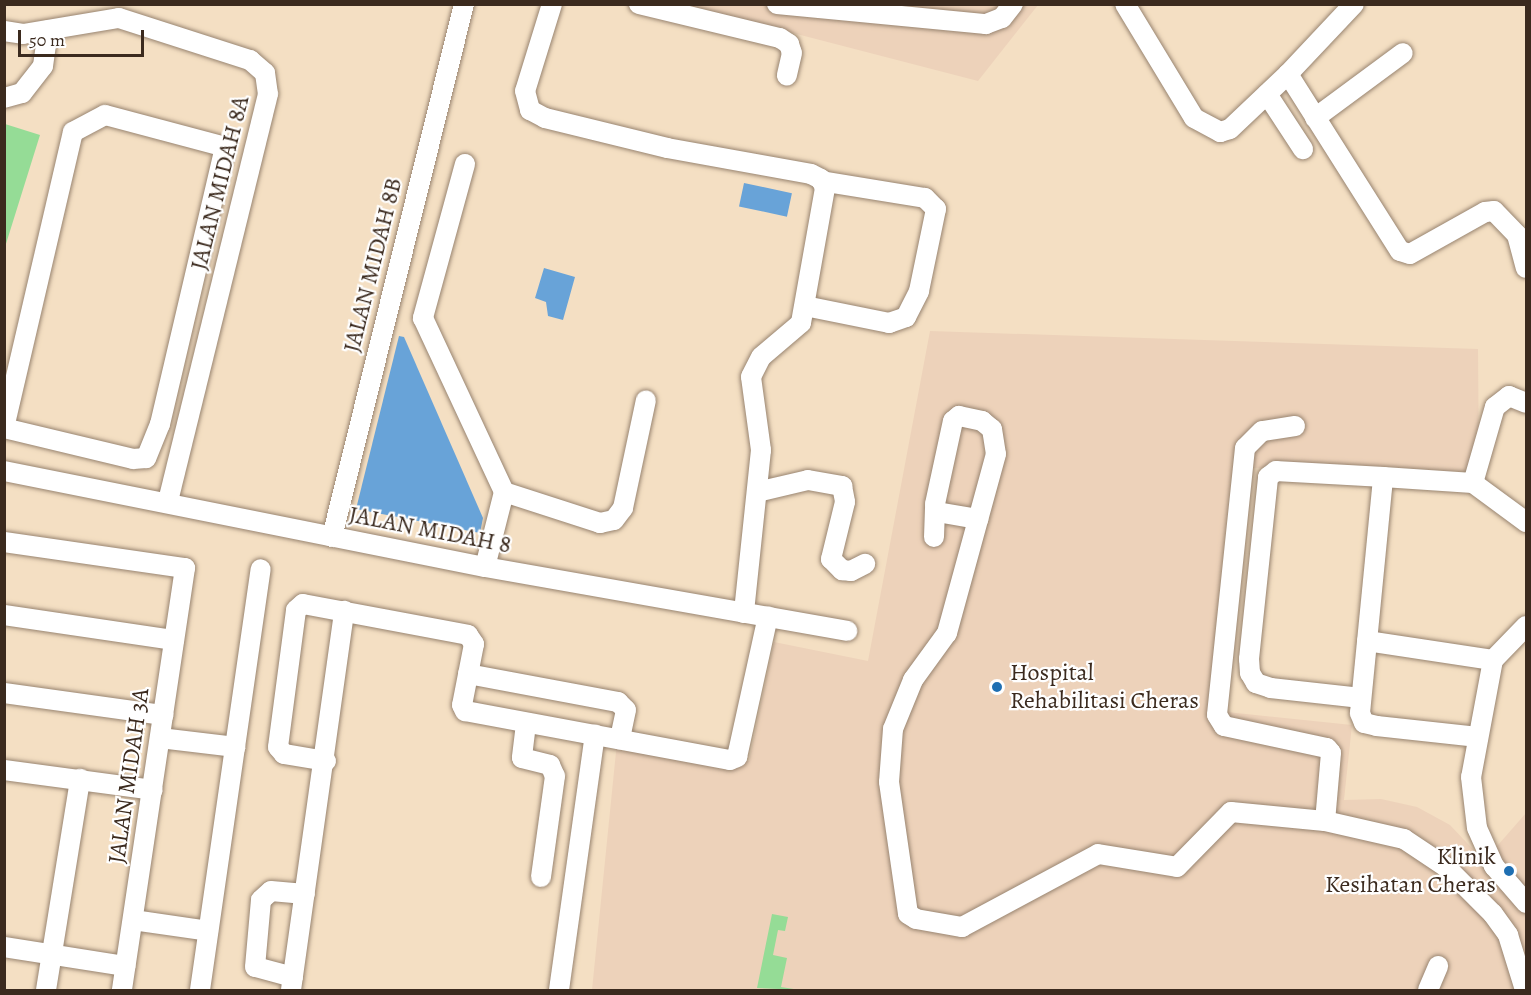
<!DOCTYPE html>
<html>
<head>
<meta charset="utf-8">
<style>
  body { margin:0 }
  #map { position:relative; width:1531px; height:995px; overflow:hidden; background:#f4dfc3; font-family:Alegreya,serif }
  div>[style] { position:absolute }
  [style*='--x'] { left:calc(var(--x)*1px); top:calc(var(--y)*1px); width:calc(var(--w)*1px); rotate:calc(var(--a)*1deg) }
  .built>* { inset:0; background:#edd2ba }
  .green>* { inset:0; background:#95dc96 }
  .water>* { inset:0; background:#68a3d8; transform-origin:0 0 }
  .roads { filter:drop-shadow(0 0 2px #988470) drop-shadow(0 0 2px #988470) }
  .minor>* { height:20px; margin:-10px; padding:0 10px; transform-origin:10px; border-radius:10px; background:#fff }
  .dots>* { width:16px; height:16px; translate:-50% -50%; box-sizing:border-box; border:3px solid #fff; border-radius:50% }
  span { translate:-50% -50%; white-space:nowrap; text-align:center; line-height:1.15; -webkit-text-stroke:4.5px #fff; paint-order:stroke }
  .street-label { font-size:24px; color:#3b2a1e }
  .poi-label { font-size:24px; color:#3b2a1e }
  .left { translate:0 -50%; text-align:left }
  .right { translate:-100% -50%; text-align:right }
  .frame { position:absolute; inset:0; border:6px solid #3b2a1e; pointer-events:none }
  .scale { position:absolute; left:18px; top:30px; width:126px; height:27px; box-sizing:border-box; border:3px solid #3b2a1e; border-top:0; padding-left:8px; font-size:18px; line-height:21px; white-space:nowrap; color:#3b2a1e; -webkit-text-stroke:4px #fff; paint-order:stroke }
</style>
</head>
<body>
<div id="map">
  <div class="built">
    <i style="clip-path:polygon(685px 5px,1038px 5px,978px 81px)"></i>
    <i style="clip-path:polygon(930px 331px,1478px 349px,1479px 472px,1252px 468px,1227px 712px,1352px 725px,1344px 800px,1381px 799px,1417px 807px,1450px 825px,1484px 861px,1526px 813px,1526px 990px,592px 990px,617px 742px,749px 761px,774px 642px,868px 661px)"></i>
  </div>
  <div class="green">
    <i style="clip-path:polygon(5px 124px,40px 135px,5px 247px,4px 124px)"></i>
    <i style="clip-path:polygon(772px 914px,788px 917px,785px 931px,778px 930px,773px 955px,787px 958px,781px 987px,800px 990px,757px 988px)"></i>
  </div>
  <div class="water">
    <i style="left:744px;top:183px;width:49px;height:24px;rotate:12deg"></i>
    <i style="clip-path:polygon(544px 268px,575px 277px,563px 320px,548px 316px,546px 302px,535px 298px)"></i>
    <i style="clip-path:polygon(399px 336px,404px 337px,483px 518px,480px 533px,356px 509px)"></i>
  </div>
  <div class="roads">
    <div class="minor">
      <i style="--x:552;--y:4;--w:91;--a:107.2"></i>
      <i style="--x:525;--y:91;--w:20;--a:75"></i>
      <i style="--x:530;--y:110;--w:17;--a:28"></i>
      <i style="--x:545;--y:118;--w:126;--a:13.8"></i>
      <i style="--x:667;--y:148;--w:146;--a:10.2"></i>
      <i style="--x:811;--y:174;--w:11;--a:27"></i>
      <i style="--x:821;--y:179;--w:10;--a:66"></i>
      <i style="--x:825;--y:188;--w:137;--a:100.1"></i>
      <i style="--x:801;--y:323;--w:52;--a:139.6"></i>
      <i style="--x:761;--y:357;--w:22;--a:117"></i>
      <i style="--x:751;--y:377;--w:74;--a:82.2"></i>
      <i style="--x:761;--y:450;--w:164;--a:96"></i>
      <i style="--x:639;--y:4;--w:145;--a:13.6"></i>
      <i style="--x:780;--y:38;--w:11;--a:34"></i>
      <i style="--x:789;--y:44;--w:9;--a:72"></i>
      <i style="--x:792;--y:53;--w:23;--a:103"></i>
      <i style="--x:777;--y:4;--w:210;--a:5.5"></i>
      <i style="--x:986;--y:24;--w:17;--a:-21"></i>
      <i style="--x:1002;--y:18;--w:18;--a:-52"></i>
      <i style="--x:1125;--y:4;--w:133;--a:58.8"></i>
      <i style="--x:1194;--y:118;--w:30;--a:28"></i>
      <i style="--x:1220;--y:132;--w:10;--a:-17"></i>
      <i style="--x:1230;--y:129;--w:80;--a:-43.5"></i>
      <i style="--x:1288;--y:74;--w:96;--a:-46.7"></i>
      <i style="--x:4;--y:31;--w:19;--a:9"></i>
      <i style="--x:23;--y:34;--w:97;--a:-9.5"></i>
      <i style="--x:119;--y:18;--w:138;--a:17.8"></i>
      <i style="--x:250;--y:60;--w:20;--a:41"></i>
      <i style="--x:265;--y:73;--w:21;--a:82"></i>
      <i style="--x:268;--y:94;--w:420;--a:103.8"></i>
      <i style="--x:1288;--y:74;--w:209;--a:57.7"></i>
      <i style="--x:1400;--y:251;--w:10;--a:17"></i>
      <i style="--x:1410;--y:254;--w:86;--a:-29.2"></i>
      <i style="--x:1485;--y:212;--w:9;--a:-6"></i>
      <i style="--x:1494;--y:211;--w:33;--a:46"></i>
      <i style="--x:1517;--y:235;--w:34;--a:75"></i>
      <i style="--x:1267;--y:94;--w:66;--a:56.8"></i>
      <i style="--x:4;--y:98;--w:19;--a:-16"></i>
      <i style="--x:22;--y:93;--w:34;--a:-52"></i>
      <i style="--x:43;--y:66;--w:36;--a:-82"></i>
      <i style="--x:105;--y:115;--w:124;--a:14.9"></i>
      <i style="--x:225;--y:147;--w:285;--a:103.2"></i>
      <i style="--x:160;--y:424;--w:37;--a:112"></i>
      <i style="--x:146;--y:458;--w:13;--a:176"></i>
      <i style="--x:133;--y:459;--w:133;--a:-166.5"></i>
      <i style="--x:4;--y:428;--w:304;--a:-76.9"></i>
      <i style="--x:73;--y:132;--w:36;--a:-28"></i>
      <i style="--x:1315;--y:118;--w:109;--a:-36.5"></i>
      <i style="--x:465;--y:164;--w:160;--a:105.3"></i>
      <i style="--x:423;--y:318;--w:192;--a:65"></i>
      <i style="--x:504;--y:492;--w:77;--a:104.2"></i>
      <i style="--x:805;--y:306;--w:86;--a:11.4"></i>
      <i style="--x:889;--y:323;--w:18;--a:-19"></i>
      <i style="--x:906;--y:317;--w:29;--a:-63"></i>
      <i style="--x:919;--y:291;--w:84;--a:-78.3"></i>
      <i style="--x:936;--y:209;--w:16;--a:-135"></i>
      <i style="--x:925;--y:198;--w:105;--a:-170.7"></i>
      <i style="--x:1295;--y:426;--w:33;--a:171"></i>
      <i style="--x:1262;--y:431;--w:24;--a:135"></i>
      <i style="--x:1245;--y:448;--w:268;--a:96"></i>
      <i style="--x:1217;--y:715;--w:13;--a:58"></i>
      <i style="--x:1224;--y:726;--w:105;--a:12.1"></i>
      <i style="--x:1327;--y:748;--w:6;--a:51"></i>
      <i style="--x:1331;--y:753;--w:68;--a:95"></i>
      <i style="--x:4;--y:471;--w:490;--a:11.3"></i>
      <i style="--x:485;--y:567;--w:368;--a:10"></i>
      <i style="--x:1473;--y:483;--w:79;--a:-73.9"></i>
      <i style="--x:1495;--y:407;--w:18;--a:-38"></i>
      <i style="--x:1509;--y:396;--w:18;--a:22"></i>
      <i style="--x:504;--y:492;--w:101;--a:17.9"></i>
      <i style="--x:600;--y:523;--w:14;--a:-12"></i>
      <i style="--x:614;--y:520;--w:15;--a:-53"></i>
      <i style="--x:623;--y:508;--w:110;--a:-78"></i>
      <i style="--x:757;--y:492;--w:52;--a:-13.2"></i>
      <i style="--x:808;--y:480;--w:35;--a:10"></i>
      <i style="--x:842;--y:486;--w:16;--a:79"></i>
      <i style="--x:845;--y:502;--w:59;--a:103.8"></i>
      <i style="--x:831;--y:559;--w:16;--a:45"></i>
      <i style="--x:842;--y:570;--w:9;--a:6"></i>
      <i style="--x:851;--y:571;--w:16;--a:-27"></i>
      <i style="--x:937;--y:512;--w:42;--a:9.7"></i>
      <i style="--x:332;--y:537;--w:549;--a:-76.09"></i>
      <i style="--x:934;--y:537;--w:33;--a:-88"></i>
      <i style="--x:935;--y:504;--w:85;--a:-77.8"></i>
      <i style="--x:953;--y:421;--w:8;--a:-40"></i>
      <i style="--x:959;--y:416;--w:24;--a:12"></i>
      <i style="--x:982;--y:421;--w:13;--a:39"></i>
      <i style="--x:992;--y:429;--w:25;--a:81"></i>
      <i style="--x:996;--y:454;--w:186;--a:105.3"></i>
      <i style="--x:947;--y:633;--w:58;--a:125.9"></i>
      <i style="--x:913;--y:680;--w:53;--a:112.2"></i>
      <i style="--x:893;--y:729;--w:53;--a:94.3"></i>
      <i style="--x:889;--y:782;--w:133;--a:81.8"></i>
      <i style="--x:908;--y:914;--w:9;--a:32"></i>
      <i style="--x:916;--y:919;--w:47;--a:9.9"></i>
      <i style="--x:962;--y:927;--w:154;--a:-28.2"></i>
      <i style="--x:1098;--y:854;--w:80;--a:9.3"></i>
      <i style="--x:1177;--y:867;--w:77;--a:-45.5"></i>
      <i style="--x:1231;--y:812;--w:94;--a:5.5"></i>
      <i style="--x:1325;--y:821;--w:81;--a:12.8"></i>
      <i style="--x:1404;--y:839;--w:50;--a:33.7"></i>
      <i style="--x:1446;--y:867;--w:66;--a:45"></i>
      <i style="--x:1493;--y:914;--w:26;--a:54"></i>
      <i style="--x:1508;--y:935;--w:58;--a:72.8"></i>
      <i style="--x:4;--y:542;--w:183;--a:8.2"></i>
      <i style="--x:185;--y:568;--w:427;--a:98.5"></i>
      <i style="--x:4;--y:615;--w:172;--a:8.4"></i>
      <i style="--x:1526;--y:626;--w:47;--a:134.1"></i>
      <i style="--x:1493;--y:660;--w:119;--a:100.6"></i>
      <i style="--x:1471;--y:777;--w:51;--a:83.3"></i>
      <i style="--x:1477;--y:828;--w:42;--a:65.9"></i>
      <i style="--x:1494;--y:866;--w:49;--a:49.1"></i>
      <i style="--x:1367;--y:641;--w:127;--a:8.6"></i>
      <i style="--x:468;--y:674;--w:153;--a:10.6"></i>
      <i style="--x:618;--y:702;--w:11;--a:45"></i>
      <i style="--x:626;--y:710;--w:30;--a:102"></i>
      <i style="--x:4;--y:693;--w:161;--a:7.9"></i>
      <i style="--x:1361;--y:698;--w:91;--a:-173.7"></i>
      <i style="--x:1271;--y:688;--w:16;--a:-162"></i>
      <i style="--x:1256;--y:683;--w:12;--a:-121"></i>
      <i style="--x:1250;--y:673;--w:14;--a:-94"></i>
      <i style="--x:1249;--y:659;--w:183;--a:-84"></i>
      <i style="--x:1268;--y:477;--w:10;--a:-37"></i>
      <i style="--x:1276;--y:471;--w:107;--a:3.2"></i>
      <i style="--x:526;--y:724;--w:34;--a:97"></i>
      <i style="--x:522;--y:758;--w:29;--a:14"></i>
      <i style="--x:550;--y:765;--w:12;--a:66"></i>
      <i style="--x:555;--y:776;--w:102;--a:97.9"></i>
      <i style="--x:1478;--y:737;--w:102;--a:-173.8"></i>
      <i style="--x:1377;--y:726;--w:13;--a:-167"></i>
      <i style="--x:1364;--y:723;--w:11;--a:-112"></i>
      <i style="--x:1360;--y:713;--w:237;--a:-84.4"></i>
      <i style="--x:1383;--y:477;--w:90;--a:3.8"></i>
      <i style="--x:1473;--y:483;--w:66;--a:36.3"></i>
      <i style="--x:160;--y:738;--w:76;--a:6.8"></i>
      <i style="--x:326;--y:761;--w:43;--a:-170.5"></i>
      <i style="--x:284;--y:754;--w:9;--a:-131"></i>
      <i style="--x:278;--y:747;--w:138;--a:-82.5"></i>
      <i style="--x:296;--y:610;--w:9;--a:-41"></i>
      <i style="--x:303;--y:604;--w:168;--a:10.6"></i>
      <i style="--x:468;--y:635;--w:11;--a:56"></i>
      <i style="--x:474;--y:644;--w:62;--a:101.1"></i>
      <i style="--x:462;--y:705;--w:7;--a:63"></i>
      <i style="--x:465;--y:711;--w:132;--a:10.5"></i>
      <i style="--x:4;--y:770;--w:150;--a:7.6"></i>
      <i style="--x:133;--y:920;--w:76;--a:8.3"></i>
      <i style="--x:4;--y:947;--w:123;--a:8.9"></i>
      <i style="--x:293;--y:977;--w:39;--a:-165"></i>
      <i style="--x:255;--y:967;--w:67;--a:-84.9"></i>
      <i style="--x:261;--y:900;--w:13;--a:-42"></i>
      <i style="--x:271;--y:891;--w:34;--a:5"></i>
      <i style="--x:46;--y:990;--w:214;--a:-80.8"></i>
      <i style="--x:200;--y:990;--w:425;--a:-81.8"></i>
      <i style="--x:291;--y:990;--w:383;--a:-82"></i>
      <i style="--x:559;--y:990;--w:258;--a:-82"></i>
      <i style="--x:595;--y:735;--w:137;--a:10.5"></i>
      <i style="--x:730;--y:760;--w:8;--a:-23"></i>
      <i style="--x:737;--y:757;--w:144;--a:-77.6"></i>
      <i style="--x:1428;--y:990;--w:26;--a:-67"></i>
    </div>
  </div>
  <div class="dots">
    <i style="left:997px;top:687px;background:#1f6fb2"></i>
    <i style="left:1509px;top:871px;background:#1f6fb2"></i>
  </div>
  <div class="street-label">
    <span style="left:220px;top:183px;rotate:-76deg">JALAN MIDAH 8A</span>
    <span style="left:373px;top:265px;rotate:-76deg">JALAN MIDAH 8B</span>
    <span style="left:430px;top:530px;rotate:11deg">JALAN MIDAH 8</span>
    <span style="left:129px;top:776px;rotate:-82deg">JALAN MIDAH 3A</span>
  </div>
  <div class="poi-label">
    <span class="left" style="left:1010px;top:687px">Hospital<br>Rehabilitasi Cheras</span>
    <span class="right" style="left:1496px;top:871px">Klinik<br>Kesihatan Cheras</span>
  </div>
  <div class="frame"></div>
  <div class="scale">50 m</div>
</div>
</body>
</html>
